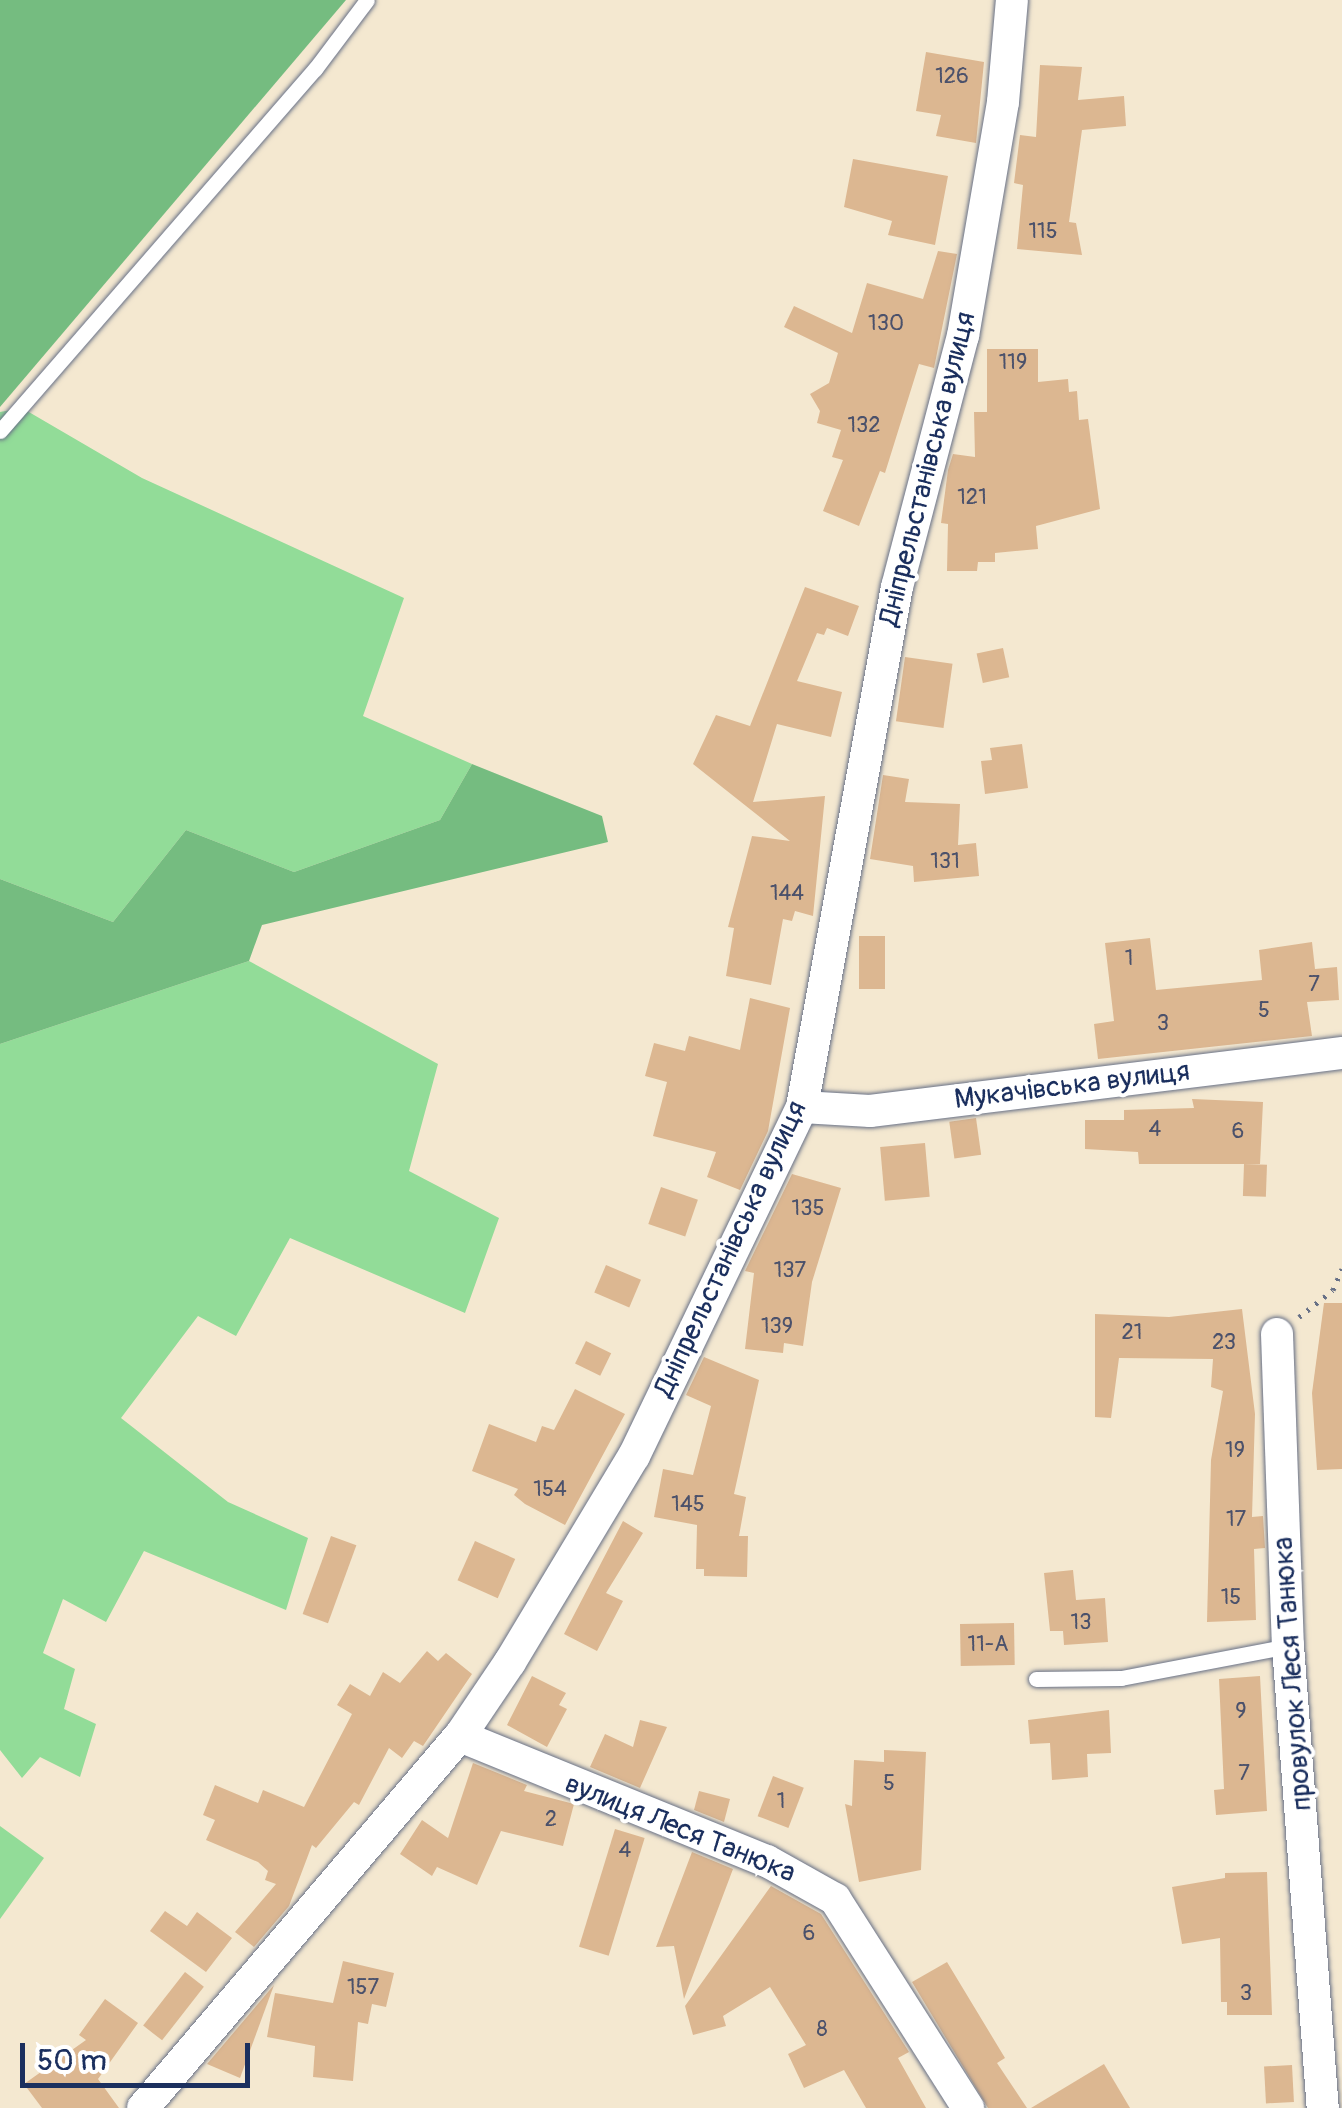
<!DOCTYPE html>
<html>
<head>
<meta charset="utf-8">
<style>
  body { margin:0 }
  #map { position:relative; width:1342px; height:2108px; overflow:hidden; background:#f4e8d0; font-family:Pangolin,sans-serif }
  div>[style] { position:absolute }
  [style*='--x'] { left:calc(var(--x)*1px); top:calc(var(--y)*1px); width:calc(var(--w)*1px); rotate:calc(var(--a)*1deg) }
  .green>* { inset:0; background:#92dc98 }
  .forest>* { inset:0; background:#75bc80 }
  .building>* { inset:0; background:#dcb791; transform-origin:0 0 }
  .path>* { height:5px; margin-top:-2.5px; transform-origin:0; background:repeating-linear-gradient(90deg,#677086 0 2.5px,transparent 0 10.5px) }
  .roads { filter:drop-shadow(0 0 2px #677086) drop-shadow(0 0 2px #677086) }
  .service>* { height:15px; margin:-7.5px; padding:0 7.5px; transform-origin:7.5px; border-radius:7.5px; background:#fff }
  .minor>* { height:32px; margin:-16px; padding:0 16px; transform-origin:16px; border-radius:16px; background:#fff }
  span { translate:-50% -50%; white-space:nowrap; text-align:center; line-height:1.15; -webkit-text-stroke:8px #fff; paint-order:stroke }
  .number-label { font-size:22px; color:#4b516b }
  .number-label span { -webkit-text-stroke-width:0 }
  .street-label { font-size:28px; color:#1b2f5e }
  .scale { position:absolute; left:20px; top:2043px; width:230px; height:45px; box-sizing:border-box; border:5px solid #1b2f5e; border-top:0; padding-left:12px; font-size:30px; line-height:35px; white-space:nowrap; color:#1b2f5e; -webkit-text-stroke:8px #fff; paint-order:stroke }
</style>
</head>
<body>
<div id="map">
  <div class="green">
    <i style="clip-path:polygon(22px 408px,142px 478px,404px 598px,363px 716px,472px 764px,440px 820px,294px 872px,186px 830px,113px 922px,0 879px,0 412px)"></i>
    <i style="clip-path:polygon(249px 961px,438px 1064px,409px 1171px,499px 1218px,465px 1313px,290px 1238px,236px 1336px,198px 1316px,121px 1418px,228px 1502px,308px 1538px,286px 1610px,144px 1551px,106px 1622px,63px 1599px,43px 1653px,75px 1669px,64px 1709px,96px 1724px,80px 1777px,40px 1757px,22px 1778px,0 1750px,0 1044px)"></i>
    <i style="clip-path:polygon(0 1826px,44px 1858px,0 1919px)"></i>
  </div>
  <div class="forest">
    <i style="clip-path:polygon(0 0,346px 0,0 407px)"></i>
    <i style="clip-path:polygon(472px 764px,602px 816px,608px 842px,262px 925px,249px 961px,0 1044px,0 879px,113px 922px,186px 830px,294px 872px,440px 820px)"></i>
  </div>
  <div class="building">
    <i style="clip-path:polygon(926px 52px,984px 62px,976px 143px,936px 136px,941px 115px,916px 111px)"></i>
    <i style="clip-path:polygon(1040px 65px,1082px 67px,1078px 100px,1124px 96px,1126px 126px,1082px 130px,1069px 222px,1076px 223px,1082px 255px,1017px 249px,1023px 185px,1014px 183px,1020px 135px,1036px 137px)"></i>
    <i style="clip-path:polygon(853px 159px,948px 176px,935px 245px,888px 235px,892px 221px,844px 207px)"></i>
    <i style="clip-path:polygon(938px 251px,957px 254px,934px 368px,919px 364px,885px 473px,880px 471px,859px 526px,823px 511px,843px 460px,832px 457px,841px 430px,817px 423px,820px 411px,810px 394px,829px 383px,838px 353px,784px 327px,794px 306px,852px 333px,867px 283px,923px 299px)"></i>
    <i style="clip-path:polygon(987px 349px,1038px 349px,1038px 382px,1068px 379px,1069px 392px,1077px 391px,1079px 420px,1088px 419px,1100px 509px,1036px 526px,1038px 549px,995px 553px,995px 562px,978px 562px,977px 571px,947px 571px,948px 524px,941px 523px,948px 470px,953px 454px,975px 457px,974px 412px,987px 412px)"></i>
    <i style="clip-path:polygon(805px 587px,859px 606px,848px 636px,827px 628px,824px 635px,817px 633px,797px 681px,842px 692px,831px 737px,777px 724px,753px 802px,825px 796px,813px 916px,795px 911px,792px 921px,783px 919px,771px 985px,726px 976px,734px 928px,728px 927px,752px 836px,790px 841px,693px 764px,716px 715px,750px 726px)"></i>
    <i style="left:1003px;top:648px;width:30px;height:27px;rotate:78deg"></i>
    <i style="left:905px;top:657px;width:48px;height:65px;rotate:8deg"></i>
    <i style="clip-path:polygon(1022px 744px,1028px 788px,985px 794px,981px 761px,992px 760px,990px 748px)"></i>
    <i style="clip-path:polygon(883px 775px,909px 779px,905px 802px,960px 804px,958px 845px,976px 843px,979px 876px,914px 882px,913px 866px,870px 859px)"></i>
    <i style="left:859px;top:936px;width:26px;height:53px"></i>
    <i style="clip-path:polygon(1150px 938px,1156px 990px,1262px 980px,1259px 950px,1312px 942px,1315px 969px,1337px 967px,1339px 1000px,1307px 1002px,1312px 1036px,1098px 1059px,1094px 1024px,1114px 1021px,1105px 943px)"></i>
    <i style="clip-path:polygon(750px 998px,790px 1008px,768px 1131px,740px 1190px,707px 1177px,716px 1152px,653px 1136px,667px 1082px,645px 1076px,654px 1043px,685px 1051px,689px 1036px,740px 1050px)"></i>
    <i style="clip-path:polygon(1192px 1099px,1263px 1102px,1260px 1164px,1139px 1164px,1138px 1152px,1085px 1149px,1085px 1120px,1124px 1120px,1124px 1110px,1194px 1108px)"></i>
    <i style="left:976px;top:1118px;width:37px;height:27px;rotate:82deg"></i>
    <i style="left:925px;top:1143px;width:54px;height:45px;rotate:85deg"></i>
    <i style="left:1244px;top:1164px;width:23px;height:32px;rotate:2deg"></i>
    <i style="clip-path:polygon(792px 1174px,841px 1188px,812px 1282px,803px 1346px,784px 1343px,783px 1353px,745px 1349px,754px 1273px,745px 1271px)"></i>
    <i style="left:661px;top:1187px;width:39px;height:39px;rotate:19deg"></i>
    <i style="left:606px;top:1265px;width:38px;height:30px;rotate:23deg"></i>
    <i style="clip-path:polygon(1324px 1303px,1342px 1303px,1342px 1469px,1317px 1470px,1312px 1393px)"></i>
    <i style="clip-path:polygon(1242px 1309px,1255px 1414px,1252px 1517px,1263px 1516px,1265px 1548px,1254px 1549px,1256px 1620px,1207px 1622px,1211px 1460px,1223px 1391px,1211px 1387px,1213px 1359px,1119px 1358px,1111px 1418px,1095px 1417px,1095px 1314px,1169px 1317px)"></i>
    <i style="left:586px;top:1341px;width:28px;height:25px;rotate:26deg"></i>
    <i style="clip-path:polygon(704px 1357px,759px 1380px,734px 1494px,746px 1497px,739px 1536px,748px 1536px,747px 1577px,704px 1576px,704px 1569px,696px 1569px,697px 1525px,654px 1517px,663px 1469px,693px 1475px,711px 1406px,686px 1395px)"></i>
    <i style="clip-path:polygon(575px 1389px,625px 1414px,565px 1525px,525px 1504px,514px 1495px,518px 1489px,472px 1471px,489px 1424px,536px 1442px,542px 1426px,554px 1430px)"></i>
    <i style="clip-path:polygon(623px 1521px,643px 1533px,606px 1593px,623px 1601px,597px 1651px,564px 1634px)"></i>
    <i style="left:331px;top:1536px;width:27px;height:83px;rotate:20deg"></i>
    <i style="left:475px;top:1541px;width:44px;height:43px;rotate:24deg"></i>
    <i style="clip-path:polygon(1073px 1570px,1076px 1600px,1105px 1598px,1108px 1642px,1064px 1645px,1063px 1631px,1050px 1631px,1044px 1573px)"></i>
    <i style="left:1014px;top:1623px;width:42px;height:54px;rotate:89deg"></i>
    <i style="clip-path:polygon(427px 1651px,438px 1661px,446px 1653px,472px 1674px,423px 1746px,414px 1741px,402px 1758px,389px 1748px,359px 1805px,354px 1802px,316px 1848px,312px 1845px,289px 1906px,254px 1947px,235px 1932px,276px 1884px,265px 1880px,268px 1871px,258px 1862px,206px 1840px,215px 1820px,203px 1815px,215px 1785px,258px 1803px,263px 1790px,304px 1807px,352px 1714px,337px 1705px,350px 1684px,370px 1696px,383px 1672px,400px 1683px)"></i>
    <i style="clip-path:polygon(532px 1676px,566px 1693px,559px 1705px,567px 1709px,547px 1747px,507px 1725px)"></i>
    <i style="clip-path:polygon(1260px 1676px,1267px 1811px,1216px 1815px,1214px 1790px,1224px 1789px,1219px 1679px)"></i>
    <i style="clip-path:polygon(1109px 1710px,1111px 1753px,1087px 1754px,1088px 1777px,1052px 1780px,1050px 1743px,1030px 1744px,1028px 1720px)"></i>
    <i style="clip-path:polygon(640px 1720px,667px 1727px,640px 1788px,590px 1767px,605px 1734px,633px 1747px)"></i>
    <i style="clip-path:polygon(884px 1750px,926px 1752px,921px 1870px,859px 1882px,845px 1804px,852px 1806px,854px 1760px,884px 1762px)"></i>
    <i style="clip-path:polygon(473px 1763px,527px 1785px,524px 1791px,574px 1804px,563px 1846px,501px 1831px,477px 1885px,437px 1867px,432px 1876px,400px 1854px,422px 1820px,448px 1838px)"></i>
    <i style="left:773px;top:1776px;width:33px;height:43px;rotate:21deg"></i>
    <i style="clip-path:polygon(699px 1791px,730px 1799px,724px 1822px,694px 1810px)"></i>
    <i style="left:615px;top:1829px;width:31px;height:123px;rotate:17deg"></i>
    <i style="clip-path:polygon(692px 1852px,733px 1869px,684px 1999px,674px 1946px,656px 1947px)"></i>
    <i style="clip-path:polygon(1267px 1872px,1272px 2015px,1227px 2015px,1227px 2002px,1221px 2002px,1220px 1938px,1182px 1944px,1172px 1887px,1225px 1878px,1225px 1873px)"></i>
    <i style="clip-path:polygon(771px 1886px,821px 1914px,909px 2052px,898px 2058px,926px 2108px,866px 2108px,844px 2070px,804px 2088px,788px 2054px,806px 2045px,770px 1987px,723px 2016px,726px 2026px,693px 2035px,685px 2006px)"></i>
    <i style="clip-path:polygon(165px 1911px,187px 1926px,197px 1912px,232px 1938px,206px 1972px,150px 1931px)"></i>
    <i style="clip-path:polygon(343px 1961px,394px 1973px,386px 2007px,372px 2004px,368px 2024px,358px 2022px,353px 2081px,313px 2077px,315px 2046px,267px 2037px,275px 1993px,333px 2003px)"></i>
    <i style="clip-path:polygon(947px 1962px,1005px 2058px,997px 2063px,1027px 2108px,988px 2108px,912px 1982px)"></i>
    <i style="left:185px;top:1972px;width:24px;height:68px;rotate:38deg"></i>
    <i style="clip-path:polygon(274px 1985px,240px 2078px,207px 2064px)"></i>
    <i style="clip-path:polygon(105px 1999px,138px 2023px,98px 2079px,119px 2108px,42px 2108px,24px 2084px,86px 2040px,79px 2035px)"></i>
    <i style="clip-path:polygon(1104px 2064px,1130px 2108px,1031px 2108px)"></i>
    <i style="left:1292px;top:2065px;width:37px;height:28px;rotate:87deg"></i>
  </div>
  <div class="path">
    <i style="--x:1299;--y:1317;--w:43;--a:-38.5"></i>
    <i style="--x:1333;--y:1290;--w:23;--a:-67"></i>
  </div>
  <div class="roads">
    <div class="service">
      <i style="--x:0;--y:431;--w:480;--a:-49"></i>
      <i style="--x:315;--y:69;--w:86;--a:-53"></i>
      <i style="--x:1036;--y:1679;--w:85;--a:-0.7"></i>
      <i style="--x:1121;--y:1678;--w:170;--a:-10.8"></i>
    </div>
    <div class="minor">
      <i style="--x:802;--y:1107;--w:68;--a:3.4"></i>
      <i style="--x:870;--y:1111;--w:476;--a:-7"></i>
      <i style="--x:1277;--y:1334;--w:312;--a:88"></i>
      <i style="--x:1288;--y:1646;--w:463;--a:85.7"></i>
      <i style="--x:460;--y:1736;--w:331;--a:22.2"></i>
      <i style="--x:767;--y:1861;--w:78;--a:29.2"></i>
      <i style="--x:835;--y:1899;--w:248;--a:57.5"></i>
      <i style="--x:143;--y:2108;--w:489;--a:-49.6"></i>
      <i style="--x:460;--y:1736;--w:89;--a:-56"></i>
      <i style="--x:510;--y:1662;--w:240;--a:-59"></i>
      <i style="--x:634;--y:1456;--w:387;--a:-64.3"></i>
      <i style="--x:802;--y:1107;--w:529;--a:-79.65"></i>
      <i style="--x:897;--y:587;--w:260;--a:-75.3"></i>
      <i style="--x:963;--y:336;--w:237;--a:-80.3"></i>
      <i style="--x:1003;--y:102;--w:102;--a:-85"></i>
    </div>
  </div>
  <div class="number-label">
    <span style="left:952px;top:77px">126</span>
    <span style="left:1043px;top:232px">115</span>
    <span style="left:886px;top:324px">130</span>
    <span style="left:1013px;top:363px">119</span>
    <span style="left:864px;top:426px">132</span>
    <span style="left:972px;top:498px">121</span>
    <span style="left:945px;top:862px">131</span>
    <span style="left:787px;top:894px">144</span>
    <span style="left:1129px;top:959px">1</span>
    <span style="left:1314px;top:985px">7</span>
    <span style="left:1264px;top:1011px">5</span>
    <span style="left:1163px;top:1024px">3</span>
    <span style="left:1155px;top:1130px">4</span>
    <span style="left:1238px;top:1132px">6</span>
    <span style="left:808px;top:1209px">135</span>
    <span style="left:790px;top:1271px">137</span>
    <span style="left:777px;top:1327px">139</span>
    <span style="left:1132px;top:1333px">21</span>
    <span style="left:1224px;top:1343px">23</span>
    <span style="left:1235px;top:1451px">19</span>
    <span style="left:550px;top:1490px">154</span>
    <span style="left:688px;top:1505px">145</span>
    <span style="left:1236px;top:1520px">17</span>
    <span style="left:1231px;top:1598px">15</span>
    <span style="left:1081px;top:1623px">13</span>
    <span style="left:988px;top:1645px">11-А</span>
    <span style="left:1241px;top:1712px">9</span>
    <span style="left:1244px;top:1774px">7</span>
    <span style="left:889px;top:1784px">5</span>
    <span style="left:781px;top:1802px">1</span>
    <span style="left:551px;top:1820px">2</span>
    <span style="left:625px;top:1851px">4</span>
    <span style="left:809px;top:1934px">6</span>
    <span style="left:363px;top:1988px">157</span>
    <span style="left:1246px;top:1994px">3</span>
    <span style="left:822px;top:2030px">8</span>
  </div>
  <div class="street-label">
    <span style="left:928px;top:469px;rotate:-76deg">Дніпрельстанівська вулиця</span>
    <span style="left:1072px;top:1086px;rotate:-7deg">Мукачівська вулиця</span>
    <span style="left:731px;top:1249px;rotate:-65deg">Дніпрельстанівська вулиця</span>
    <span style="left:1293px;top:1674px;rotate:-94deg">провулок Леся Танюка</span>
    <span style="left:680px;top:1829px;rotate:22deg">вулиця Леся Танюка</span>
  </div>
  <div class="scale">50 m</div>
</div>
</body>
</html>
